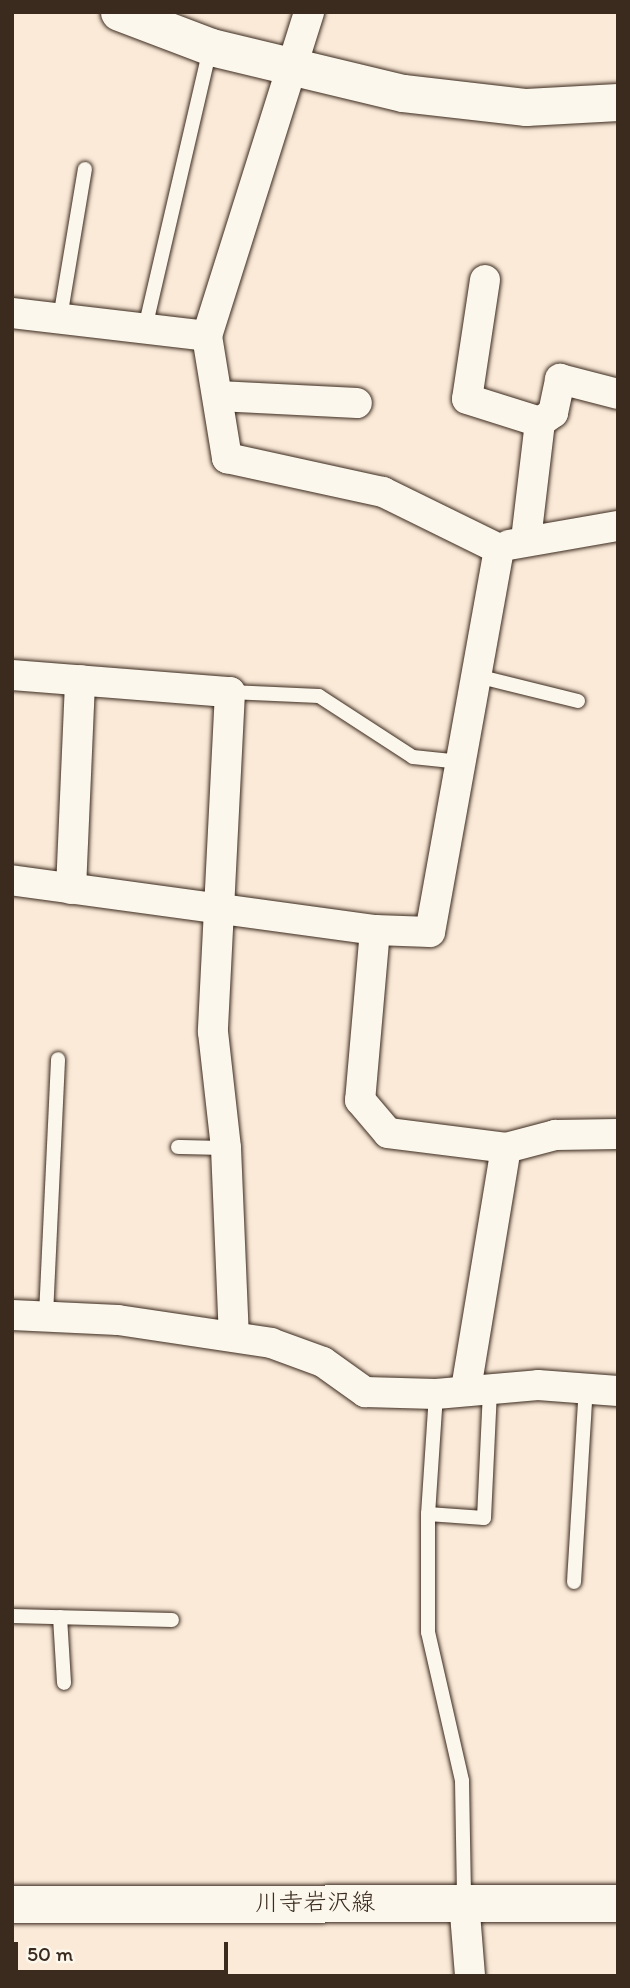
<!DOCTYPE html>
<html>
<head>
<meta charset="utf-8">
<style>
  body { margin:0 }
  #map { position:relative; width:630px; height:1988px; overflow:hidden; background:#fbead8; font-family:Itim,"Klee One",sans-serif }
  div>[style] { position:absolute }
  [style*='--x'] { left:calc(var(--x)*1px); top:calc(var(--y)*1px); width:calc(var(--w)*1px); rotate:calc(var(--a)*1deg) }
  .roads { filter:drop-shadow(0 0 2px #3b2a1e) drop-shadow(0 0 2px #3b2a1e) }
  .service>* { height:14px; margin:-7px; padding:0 7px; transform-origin:7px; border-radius:7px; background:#fbf7ec }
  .minor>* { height:30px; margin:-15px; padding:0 15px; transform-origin:15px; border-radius:15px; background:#fbf7ec }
  .tertiary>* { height:37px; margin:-18.5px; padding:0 18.5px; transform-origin:18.5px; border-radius:18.5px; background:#fbf7ec }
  span { translate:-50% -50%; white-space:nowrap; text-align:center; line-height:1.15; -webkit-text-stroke:6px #fbf7ec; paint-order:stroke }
  .street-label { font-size:24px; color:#3b2a1e }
  .frame { position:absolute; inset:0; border:14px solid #3b2a1e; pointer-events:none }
  .scale { position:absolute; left:14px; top:1942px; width:214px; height:32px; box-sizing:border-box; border:4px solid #3b2a1e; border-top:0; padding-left:9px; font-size:21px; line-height:24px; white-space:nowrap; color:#3b2a1e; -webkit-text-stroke:5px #fbf7ec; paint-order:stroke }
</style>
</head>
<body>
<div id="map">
  <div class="roads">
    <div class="service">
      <i style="--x:60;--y:318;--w:151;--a:-80.5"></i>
      <i style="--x:145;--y:328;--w:287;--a:-76.9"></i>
      <i style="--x:477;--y:676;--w:104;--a:13.9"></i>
      <i style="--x:230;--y:692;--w:89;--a:2.6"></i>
      <i style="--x:319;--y:696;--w:112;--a:33"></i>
      <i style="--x:413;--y:757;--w:48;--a:5.9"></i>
      <i style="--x:178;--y:1147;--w:48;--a:1.2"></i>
      <i style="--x:46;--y:1315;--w:256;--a:-87.3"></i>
      <i style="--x:436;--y:1394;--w:120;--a:93.8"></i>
      <i style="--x:428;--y:1514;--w:56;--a:4.1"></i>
      <i style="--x:484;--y:1518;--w:129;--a:-87.3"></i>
      <i style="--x:428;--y:1514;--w:118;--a:90"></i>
      <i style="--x:428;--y:1632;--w:153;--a:77.1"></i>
      <i style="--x:462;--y:1781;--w:120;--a:89"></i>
      <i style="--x:574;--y:1582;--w:194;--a:-86.5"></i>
      <i style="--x:12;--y:1616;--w:160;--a:1.4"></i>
      <i style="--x:60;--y:1617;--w:66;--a:86.5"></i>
    </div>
    <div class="minor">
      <i style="--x:485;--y:280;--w:120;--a:98.6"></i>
      <i style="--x:467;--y:399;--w:77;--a:17.5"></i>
      <i style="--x:540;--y:422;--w:119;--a:96.8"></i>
      <i style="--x:12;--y:313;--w:196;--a:6.7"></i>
      <i style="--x:207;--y:336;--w:124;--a:80.7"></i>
      <i style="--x:227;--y:458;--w:160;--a:12.3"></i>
      <i style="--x:383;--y:492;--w:129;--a:26.2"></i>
      <i style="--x:499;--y:549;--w:389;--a:100.2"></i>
      <i style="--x:430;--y:932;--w:55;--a:-177.9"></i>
      <i style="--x:375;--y:930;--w:366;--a:-172.2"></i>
      <i style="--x:207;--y:336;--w:340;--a:-72.5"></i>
      <i style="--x:218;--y:396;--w:139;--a:2.9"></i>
      <i style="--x:540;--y:422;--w:16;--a:-35"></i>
      <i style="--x:553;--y:413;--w:35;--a:-78"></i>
      <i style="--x:560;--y:379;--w:60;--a:14.5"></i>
      <i style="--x:509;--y:545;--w:111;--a:-9.9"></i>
      <i style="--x:12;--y:675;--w:219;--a:4.5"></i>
      <i style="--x:230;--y:692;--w:340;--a:92.9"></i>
      <i style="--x:213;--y:1032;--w:117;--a:83.6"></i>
      <i style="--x:226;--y:1148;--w:188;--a:87.6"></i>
      <i style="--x:71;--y:889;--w:209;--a:-87.5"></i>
      <i style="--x:375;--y:930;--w:171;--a:95"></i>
      <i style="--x:360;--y:1100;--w:43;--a:49.7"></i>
      <i style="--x:388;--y:1133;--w:119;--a:7.2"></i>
      <i style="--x:506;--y:1148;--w:51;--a:-14.9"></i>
      <i style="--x:555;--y:1135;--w:63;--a:-0.9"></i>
      <i style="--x:12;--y:1315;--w:106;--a:2.7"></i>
      <i style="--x:118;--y:1320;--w:155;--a:8.5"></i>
      <i style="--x:271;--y:1343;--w:55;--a:20.1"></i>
      <i style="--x:323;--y:1362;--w:52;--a:35.5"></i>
      <i style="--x:365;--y:1392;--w:71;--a:1.6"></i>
      <i style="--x:436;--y:1394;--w:102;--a:-5"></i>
      <i style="--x:538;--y:1385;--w:80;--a:4.3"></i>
      <i style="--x:466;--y:1389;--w:244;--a:-80.6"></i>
      <i style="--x:464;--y:1901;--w:75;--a:85.4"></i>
    </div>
    <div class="tertiary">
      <i style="--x:119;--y:12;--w:98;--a:20.8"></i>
      <i style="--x:211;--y:47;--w:197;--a:13.5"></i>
      <i style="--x:403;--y:93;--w:124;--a:6.5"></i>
      <i style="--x:526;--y:107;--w:92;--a:-3.1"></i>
      <i style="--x:12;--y:1904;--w:606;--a:-0.09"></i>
    </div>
  </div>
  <div class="street-label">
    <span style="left:315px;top:1902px">川寺岩沢線</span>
  </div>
  <div class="frame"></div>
  <div class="scale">50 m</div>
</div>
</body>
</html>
